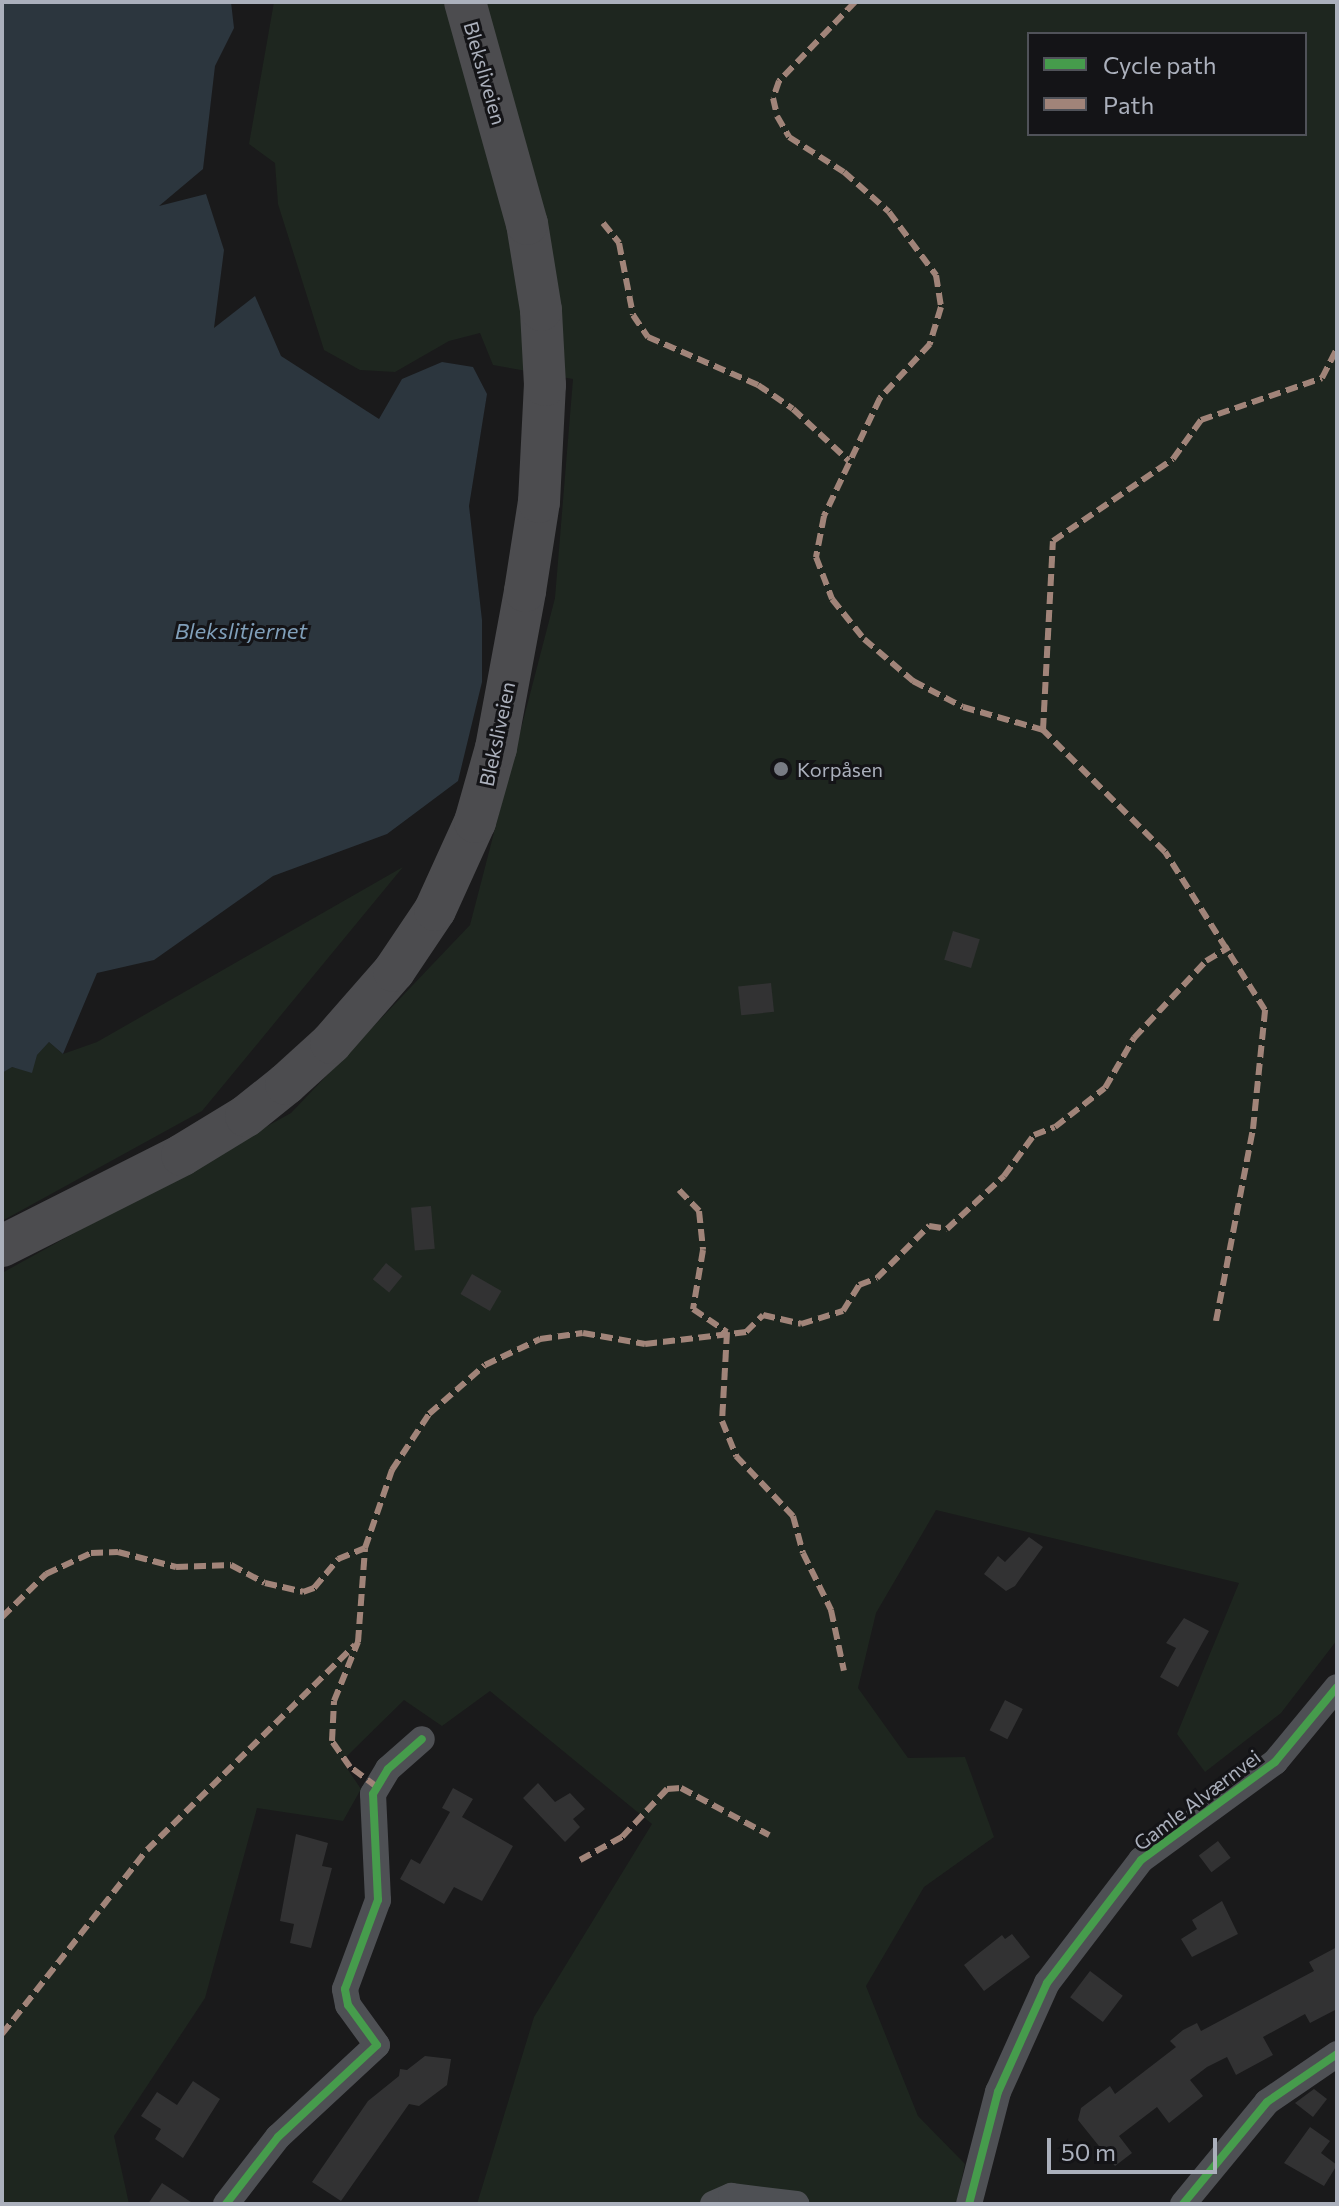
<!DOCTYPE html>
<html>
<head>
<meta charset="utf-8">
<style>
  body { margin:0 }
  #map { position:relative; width:1339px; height:2206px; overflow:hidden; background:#1a1a1b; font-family:Commissioner,sans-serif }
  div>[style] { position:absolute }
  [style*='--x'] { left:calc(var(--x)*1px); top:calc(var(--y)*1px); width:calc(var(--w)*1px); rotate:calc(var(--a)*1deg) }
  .green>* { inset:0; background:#1e261f }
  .water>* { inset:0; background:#2c363e }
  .building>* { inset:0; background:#323233; transform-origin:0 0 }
  .street>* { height:26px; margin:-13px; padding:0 13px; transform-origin:13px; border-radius:13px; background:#4e5054 }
  .primary>* { height:42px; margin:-21px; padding:0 21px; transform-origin:21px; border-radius:21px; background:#4c4c4f }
  .quiet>* { height:6px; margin-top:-3px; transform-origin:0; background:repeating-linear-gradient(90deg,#a18479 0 12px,transparent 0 18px) }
  .cycleway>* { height:8px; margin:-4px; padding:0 4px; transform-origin:4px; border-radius:4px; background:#469c4c }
  .dots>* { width:22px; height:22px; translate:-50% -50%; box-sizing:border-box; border:4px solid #141417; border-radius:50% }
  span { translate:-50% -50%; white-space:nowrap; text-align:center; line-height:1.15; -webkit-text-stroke:6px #141417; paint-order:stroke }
  .street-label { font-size:20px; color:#abb0bc }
  .poi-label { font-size:20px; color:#abb0bc }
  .left { translate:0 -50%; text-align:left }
  .water-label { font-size:22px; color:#809fb9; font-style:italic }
  .frame { position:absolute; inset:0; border:4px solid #abb0bc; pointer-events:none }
  .legend { position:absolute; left:1027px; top:32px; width:280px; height:104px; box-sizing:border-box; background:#141417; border:2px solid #505259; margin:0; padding:10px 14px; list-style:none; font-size:24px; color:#abb0bc }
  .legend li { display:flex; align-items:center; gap:16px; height:40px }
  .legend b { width:40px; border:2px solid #505259 }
  .scale { position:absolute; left:1047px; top:2138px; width:170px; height:36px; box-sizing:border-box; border:4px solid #abb0bc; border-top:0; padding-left:10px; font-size:24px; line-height:28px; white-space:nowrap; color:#abb0bc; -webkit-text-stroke:6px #141417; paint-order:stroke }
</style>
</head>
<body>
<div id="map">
  <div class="green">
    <i style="clip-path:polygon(evenodd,274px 2px,1337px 2px,1337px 1640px,1281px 1713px,1205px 1772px,1177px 1734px,1239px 1583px,936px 1510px,876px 1613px,858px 1688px,908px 1758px,965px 1757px,994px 1837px,924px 1887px,866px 1986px,918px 2116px,965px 2164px,956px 2204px,477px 2204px,534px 2017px,652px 1824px,490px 1691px,442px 1726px,404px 1700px,342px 1761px,361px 1789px,343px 1821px,257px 1808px,205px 1998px,114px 2136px,129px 2204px,2px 2204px,2px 1273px,291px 1113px,470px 925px,555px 598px,573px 379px,493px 365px,480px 333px,449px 341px,395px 372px,360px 370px,324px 350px,278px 204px,275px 163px,249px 144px,274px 2px,1029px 34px,1305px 34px,1305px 134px,1029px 134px,1029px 34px)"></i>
    <i style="clip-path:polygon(403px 867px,202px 1111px,2px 1221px,2px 1073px,11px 1067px,23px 1069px,49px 1042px,63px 1054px,97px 1042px)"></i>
  </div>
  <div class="water">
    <i style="clip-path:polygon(2px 2px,231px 2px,234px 28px,215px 66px,203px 169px,159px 206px,206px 194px,224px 250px,214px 328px,255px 296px,281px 356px,379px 419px,402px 379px,442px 362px,473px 367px,487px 394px,469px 506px,482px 620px,482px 682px,458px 781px,387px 834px,273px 876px,154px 960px,97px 973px,63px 1054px,49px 1042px,37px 1055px,32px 1073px,12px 1067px,2px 1073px)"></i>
  </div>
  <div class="building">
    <i style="left:953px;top:931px;width:28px;height:30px;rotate:17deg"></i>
    <i style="left:771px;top:983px;width:29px;height:33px;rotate:84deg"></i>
    <i style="left:431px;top:1206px;width:43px;height:20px;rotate:85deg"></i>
    <i style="left:386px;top:1263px;width:21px;height:21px;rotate:39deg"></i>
    <i style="left:472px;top:1274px;width:34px;height:23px;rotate:30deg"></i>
    <i style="clip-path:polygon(1029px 1537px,1043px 1547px,1015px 1586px,1006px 1591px,984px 1574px,998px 1556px,1005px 1562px)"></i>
    <i style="clip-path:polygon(1184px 1618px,1209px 1631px,1178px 1687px,1160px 1677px,1176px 1648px,1166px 1643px)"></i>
    <i style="left:1005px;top:1700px;width:20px;height:34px;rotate:27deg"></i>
    <i style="clip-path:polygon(538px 1783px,555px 1802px,570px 1793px,585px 1809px,573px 1819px,580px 1827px,565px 1842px,523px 1798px)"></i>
    <i style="clip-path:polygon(453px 1788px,473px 1799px,462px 1817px,513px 1846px,482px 1901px,454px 1887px,444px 1904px,400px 1879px,411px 1859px,420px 1864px,450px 1812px,442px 1808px)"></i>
    <i style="clip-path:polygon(296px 1834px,328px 1843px,322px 1866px,332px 1868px,311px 1948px,290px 1943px,294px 1924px,280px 1921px)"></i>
    <i style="left:1218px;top:1841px;width:21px;height:24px;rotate:53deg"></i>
    <i style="clip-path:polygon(1222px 1901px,1238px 1934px,1192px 1957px,1181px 1939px,1197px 1929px,1192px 1920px)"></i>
    <i style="clip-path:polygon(1012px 1934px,1030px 1957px,984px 1991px,964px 1965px,1002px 1935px,1005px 1939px)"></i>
    <i style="clip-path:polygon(1337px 1947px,1337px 2009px,1310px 2023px,1305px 2014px,1263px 2037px,1273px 2055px,1236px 2075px,1227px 2057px,1207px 2067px,1190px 2080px,1203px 2096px,1169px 2123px,1157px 2107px,1119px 2136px,1132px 2153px,1115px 2166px,1078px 2120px,1081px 2108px,1110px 2086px,1115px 2094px,1176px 2047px,1170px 2041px,1183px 2030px,1197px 2023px,1201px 2031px,1314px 1971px,1309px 1962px)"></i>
    <i style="left:1090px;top:1971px;width:41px;height:33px;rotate:37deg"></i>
    <i style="clip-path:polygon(425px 2056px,451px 2059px,447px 2085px,419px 2106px,409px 2104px,341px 2201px,312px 2182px,368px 2101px,399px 2076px,400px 2069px,407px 2070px)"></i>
    <i style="clip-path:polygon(193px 2081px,220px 2099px,183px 2158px,155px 2139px,161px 2129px,141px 2116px,157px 2092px,177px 2105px)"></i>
    <i style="clip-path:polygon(1314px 2089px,1327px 2099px,1313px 2117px,1295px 2103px)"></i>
    <i style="clip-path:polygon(1310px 2127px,1330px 2141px,1321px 2153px,1337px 2165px,1324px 2186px,1284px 2163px)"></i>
    <i style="clip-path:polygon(162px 2183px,194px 2204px,148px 2204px)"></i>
  </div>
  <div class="street">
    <i style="--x:226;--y:2204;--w:85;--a:-52.2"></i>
    <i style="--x:278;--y:2137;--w:135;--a:-42.9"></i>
    <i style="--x:377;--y:2045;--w:49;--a:-125.9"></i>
    <i style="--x:348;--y:2005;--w:16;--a:-101"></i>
    <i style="--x:345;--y:1989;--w:95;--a:-69.7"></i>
    <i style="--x:378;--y:1900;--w:106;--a:-92.7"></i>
    <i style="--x:373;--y:1794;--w:29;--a:-59"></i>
    <i style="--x:388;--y:1769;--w:45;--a:-41.4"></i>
    <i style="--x:713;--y:2204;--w:20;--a:-24"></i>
    <i style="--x:731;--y:2196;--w:66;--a:6.9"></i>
    <i style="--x:969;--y:2204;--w:116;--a:-75.5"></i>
    <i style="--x:998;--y:2092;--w:120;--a:-65.8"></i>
    <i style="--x:1047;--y:1983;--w:155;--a:-52.6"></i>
    <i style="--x:1141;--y:1860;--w:166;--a:-36.2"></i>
    <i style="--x:1275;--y:1762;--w:97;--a:-50.4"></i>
    <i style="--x:1183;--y:2204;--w:132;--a:-50.5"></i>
    <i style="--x:1267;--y:2102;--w:85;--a:-34.4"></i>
  </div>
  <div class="primary">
    <i style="--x:2;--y:1246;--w:202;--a:-26.8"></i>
    <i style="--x:182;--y:1155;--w:75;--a:-31.4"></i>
    <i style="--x:246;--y:1116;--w:51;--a:-38.7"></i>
    <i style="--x:286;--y:1084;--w:61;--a:-42.3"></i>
    <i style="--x:331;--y:1043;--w:96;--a:-48.8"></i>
    <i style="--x:394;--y:971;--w:73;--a:-56.1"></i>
    <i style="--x:435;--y:910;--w:97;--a:-65.6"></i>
    <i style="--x:475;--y:822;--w:77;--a:-74.2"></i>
    <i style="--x:496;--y:748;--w:160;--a:-79.5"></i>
    <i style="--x:525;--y:591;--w:90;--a:-81.1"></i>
    <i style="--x:539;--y:502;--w:117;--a:-87.1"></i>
    <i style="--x:545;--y:385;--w:75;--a:-93.1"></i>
    <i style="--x:541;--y:310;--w:87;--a:-99.2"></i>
    <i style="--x:527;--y:224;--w:230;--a:-105.6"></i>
  </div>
  <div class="quiet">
    <i style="--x:855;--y:2;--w:110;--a:133.9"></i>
    <i style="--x:779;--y:81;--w:18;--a:109"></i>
    <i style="--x:773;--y:98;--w:18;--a:77"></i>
    <i style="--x:777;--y:116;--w:24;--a:60"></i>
    <i style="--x:789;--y:137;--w:65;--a:32.5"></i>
    <i style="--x:844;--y:172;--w:60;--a:41.6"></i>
    <i style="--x:889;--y:212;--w:79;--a:53.3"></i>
    <i style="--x:936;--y:275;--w:32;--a:81"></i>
    <i style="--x:941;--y:307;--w:39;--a:107"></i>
    <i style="--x:930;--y:344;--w:74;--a:132.8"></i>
    <i style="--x:880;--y:398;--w:131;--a:115.4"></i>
    <i style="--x:824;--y:516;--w:42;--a:101"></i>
    <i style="--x:816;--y:557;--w:45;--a:69.1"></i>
    <i style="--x:832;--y:599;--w:51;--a:51.3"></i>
    <i style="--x:864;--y:639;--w:65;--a:40.6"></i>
    <i style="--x:913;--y:681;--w:56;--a:27.5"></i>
    <i style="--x:963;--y:707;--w:83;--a:16"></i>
    <i style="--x:603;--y:223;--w:26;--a:51"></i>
    <i style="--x:619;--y:243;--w:73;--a:79"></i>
    <i style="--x:633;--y:315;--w:27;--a:56"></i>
    <i style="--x:648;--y:337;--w:120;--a:23.6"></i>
    <i style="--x:758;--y:385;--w:42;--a:34.4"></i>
    <i style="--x:793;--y:409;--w:76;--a:42.9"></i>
    <i style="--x:679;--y:1190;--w:29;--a:46"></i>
    <i style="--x:699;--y:1211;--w:39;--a:84"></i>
    <i style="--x:703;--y:1250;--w:60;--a:99.6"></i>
    <i style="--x:693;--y:1309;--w:41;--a:34.1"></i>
    <i style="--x:1216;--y:1321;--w:196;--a:-79.1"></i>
    <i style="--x:1253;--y:1129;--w:120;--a:-84.2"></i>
    <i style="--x:1265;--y:1010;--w:187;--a:-122.3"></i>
    <i style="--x:1165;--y:852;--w:173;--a:-135"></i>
    <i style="--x:1043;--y:730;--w:189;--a:-87"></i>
    <i style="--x:1053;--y:541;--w:145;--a:-34.3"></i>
    <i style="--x:1173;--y:459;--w:48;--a:-54.3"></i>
    <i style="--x:1201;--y:420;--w:128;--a:-19.1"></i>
    <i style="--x:1322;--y:378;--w:34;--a:-63"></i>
    <i style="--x:727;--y:1332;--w:89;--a:93.2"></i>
    <i style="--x:722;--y:1421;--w:38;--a:68"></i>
    <i style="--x:736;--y:1456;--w:83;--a:46.5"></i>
    <i style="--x:793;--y:1516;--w:38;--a:75"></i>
    <i style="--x:803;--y:1553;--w:64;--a:63.8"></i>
    <i style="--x:831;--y:1610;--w:62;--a:78"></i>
    <i style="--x:2;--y:1617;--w:62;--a:-44.3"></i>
    <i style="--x:46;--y:1574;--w:50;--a:-25"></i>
    <i style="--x:91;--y:1553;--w:27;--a:-2"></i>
    <i style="--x:118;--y:1552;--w:60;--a:14.5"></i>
    <i style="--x:176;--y:1567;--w:55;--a:-2.1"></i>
    <i style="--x:231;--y:1565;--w:38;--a:28"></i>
    <i style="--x:265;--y:1583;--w:39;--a:13"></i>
    <i style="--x:303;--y:1592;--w:12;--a:-20"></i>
    <i style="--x:314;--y:1588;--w:38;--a:-50"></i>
    <i style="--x:338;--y:1559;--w:29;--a:-22"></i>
    <i style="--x:377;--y:1787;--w:34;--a:-143"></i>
    <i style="--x:350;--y:1767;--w:32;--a:-125"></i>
    <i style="--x:332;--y:1741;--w:40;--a:-87.1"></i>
    <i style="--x:334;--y:1701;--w:64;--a:-67.9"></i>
    <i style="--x:358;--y:1642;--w:94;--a:-85.7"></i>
    <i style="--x:365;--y:1548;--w:83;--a:-70.9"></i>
    <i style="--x:392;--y:1470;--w:67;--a:-56.5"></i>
    <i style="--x:429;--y:1414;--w:74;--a:-41.2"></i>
    <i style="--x:485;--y:1365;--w:61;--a:-25.3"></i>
    <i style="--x:540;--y:1339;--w:43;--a:-7.9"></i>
    <i style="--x:583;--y:1333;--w:63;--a:10.1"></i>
    <i style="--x:645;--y:1344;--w:102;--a:-6.8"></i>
    <i style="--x:746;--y:1332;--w:24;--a:-45"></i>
    <i style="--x:763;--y:1315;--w:39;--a:13"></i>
    <i style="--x:801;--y:1324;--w:44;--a:-17.2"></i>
    <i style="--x:843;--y:1311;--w:31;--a:-58"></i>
    <i style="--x:859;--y:1285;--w:19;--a:-21"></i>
    <i style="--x:877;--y:1278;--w:74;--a:-45"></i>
    <i style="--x:929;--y:1226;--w:18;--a:9"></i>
    <i style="--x:947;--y:1229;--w:78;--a:-42.9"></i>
    <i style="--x:1004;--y:1176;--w:51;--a:-53.8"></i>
    <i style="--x:1034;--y:1135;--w:22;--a:-21"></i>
    <i style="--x:1055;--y:1127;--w:63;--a:-38"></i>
    <i style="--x:1105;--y:1088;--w:58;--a:-59.9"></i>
    <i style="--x:1134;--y:1038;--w:105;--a:-46.9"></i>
    <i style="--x:1206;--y:961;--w:27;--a:-31"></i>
    <i style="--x:580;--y:1860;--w:48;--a:-28.7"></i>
    <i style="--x:622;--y:1837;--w:66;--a:-46.8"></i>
    <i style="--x:667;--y:1789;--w:14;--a:-4"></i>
    <i style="--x:681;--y:1788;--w:100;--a:28.1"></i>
    <i style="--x:2;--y:2034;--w:234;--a:-51.8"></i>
    <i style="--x:147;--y:1850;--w:292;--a:-44.6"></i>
  </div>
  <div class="cycleway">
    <i style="--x:226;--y:2204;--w:85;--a:-52.2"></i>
    <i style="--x:278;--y:2137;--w:135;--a:-42.9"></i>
    <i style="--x:377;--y:2045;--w:49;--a:-125.9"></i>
    <i style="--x:348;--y:2005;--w:16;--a:-101"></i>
    <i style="--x:345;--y:1989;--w:95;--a:-69.7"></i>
    <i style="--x:378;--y:1900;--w:106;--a:-92.7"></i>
    <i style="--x:373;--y:1794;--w:29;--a:-59"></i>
    <i style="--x:388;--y:1769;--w:45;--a:-41.4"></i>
    <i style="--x:969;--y:2204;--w:116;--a:-75.5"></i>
    <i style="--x:998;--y:2092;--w:120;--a:-65.8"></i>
    <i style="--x:1047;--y:1983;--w:155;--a:-52.6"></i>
    <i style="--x:1141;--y:1860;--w:166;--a:-36.2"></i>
    <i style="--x:1275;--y:1762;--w:97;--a:-50.4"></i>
    <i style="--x:1183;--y:2204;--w:132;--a:-50.5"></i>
    <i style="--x:1267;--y:2102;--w:85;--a:-34.4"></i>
  </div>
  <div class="dots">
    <i style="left:781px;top:769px;background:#787c84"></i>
  </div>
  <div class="street-label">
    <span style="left:485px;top:73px;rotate:74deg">Bleksliveien</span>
    <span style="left:497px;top:734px;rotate:-78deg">Bleksliveien</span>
    <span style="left:1197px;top:1800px;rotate:-37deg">Gamle Alværnvei</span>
  </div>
  <div class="poi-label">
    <span class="left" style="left:797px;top:769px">Korpåsen</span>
  </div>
  <div class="water-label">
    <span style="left:241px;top:631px">Blekslitjernet</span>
  </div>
  <div class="frame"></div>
  <ul class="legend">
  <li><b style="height:10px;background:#469c4c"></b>Cycle path</li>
  <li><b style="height:10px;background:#a18479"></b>Path</li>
  </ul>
  <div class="scale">50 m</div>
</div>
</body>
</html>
